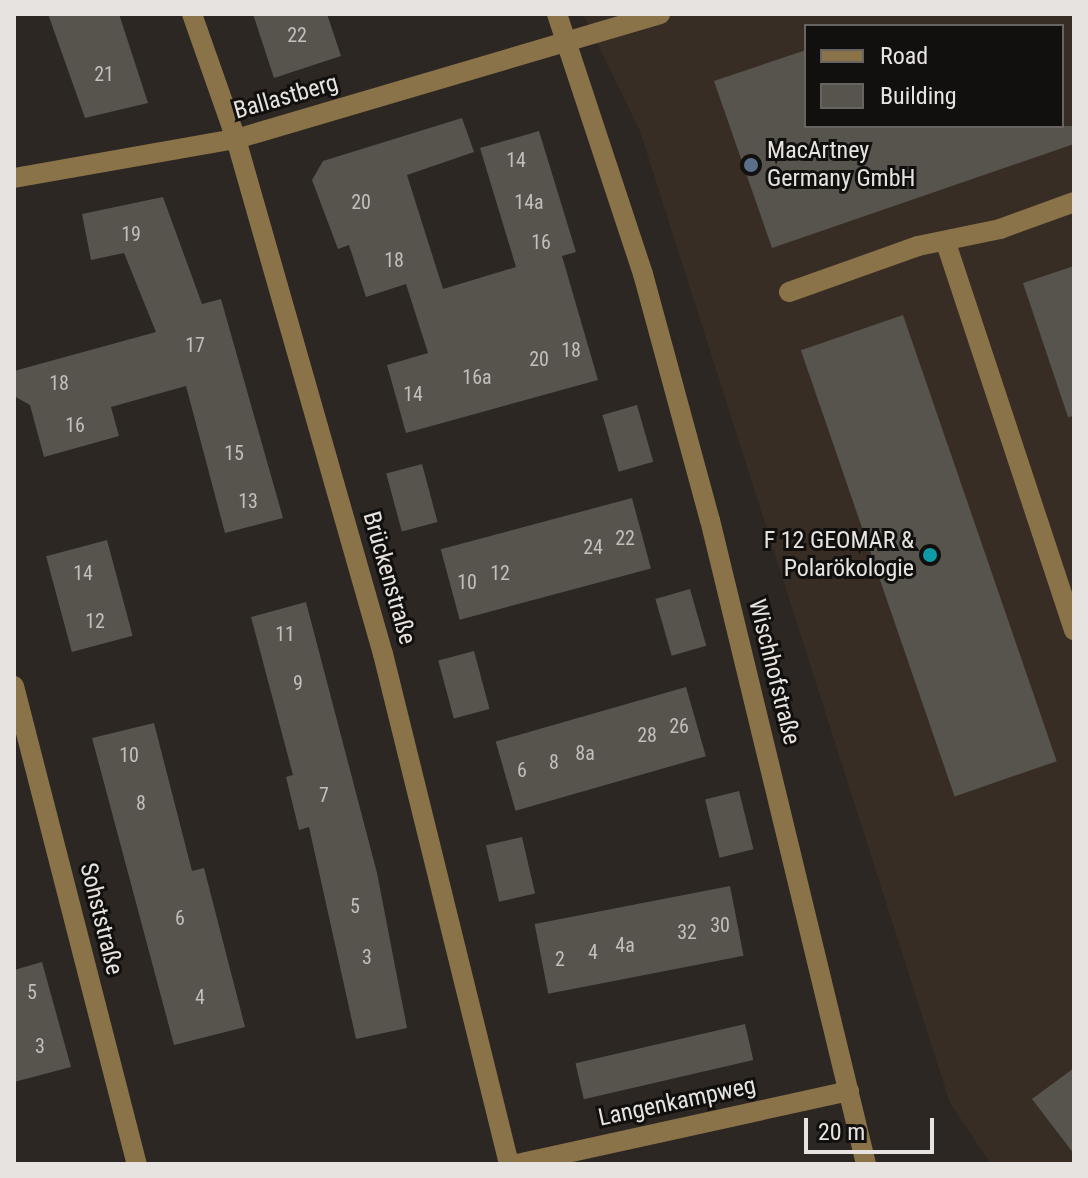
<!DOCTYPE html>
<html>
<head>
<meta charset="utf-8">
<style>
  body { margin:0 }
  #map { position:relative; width:1088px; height:1178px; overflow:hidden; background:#2c2722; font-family:"Roboto Condensed",sans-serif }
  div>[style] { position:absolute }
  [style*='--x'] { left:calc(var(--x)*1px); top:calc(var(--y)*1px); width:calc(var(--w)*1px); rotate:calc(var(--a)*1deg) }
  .built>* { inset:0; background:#382d25 }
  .building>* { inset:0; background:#57534d; transform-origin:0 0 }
  .minor>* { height:20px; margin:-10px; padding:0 10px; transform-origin:10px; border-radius:10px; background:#8a7349 }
  .dots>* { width:22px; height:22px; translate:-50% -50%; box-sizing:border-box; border:4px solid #12100e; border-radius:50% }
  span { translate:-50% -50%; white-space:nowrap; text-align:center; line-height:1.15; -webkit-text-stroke:6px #12100e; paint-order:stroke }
  .number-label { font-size:20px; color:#c3bfbb }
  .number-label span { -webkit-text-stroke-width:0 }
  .street-label { font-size:24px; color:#e7e3e0 }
  .poi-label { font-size:24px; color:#e7e3e0 }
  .left { translate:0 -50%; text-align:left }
  .right { translate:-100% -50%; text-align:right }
  .frame { position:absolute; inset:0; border:16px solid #e7e3e0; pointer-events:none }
  .legend { position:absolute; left:804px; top:24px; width:260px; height:104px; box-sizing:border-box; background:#12100e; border:2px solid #676462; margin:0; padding:10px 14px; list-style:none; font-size:24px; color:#e7e3e0 }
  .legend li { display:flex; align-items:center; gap:16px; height:40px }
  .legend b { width:40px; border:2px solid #676462 }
  .scale { position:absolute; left:804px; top:1118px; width:130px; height:36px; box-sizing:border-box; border:4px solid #e7e3e0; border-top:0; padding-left:10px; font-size:24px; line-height:28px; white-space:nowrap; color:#e7e3e0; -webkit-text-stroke:6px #12100e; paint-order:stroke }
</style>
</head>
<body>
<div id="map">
  <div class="built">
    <i style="clip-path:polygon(evenodd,583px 14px,1074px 14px,1074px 1164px,991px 1164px,950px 1103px,640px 131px,583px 14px,806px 26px,1062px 26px,1062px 126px,806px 126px,806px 26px)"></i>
  </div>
  <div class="building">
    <i style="clip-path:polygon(48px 14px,119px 14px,148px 103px,85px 118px)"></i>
    <i style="clip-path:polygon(253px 14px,327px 14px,341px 56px,274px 78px)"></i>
    <i style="clip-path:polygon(806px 50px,806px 126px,1074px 126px,1074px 144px,772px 248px,714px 81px)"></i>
    <i style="clip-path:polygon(462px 118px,474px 152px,407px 175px,443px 289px,516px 267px,480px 148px,539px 131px,576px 252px,562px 256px,598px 380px,406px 433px,387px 365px,428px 353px,406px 284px,366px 297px,349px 245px,338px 249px,312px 180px,323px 161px)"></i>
    <i style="clip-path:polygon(163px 197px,202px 304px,221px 299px,283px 518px,225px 533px,186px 386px,111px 407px,119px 436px,44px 457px,30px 405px,14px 396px,14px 371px,156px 332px,124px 253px,91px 260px,82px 214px)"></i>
    <i style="clip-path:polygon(1074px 266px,1074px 416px,1068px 417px,1023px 283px)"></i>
    <i style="left:903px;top:315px;width:472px;height:108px;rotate:71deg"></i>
    <i style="left:637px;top:405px;width:59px;height:36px;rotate:74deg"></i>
    <i style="left:422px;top:464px;width:60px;height:37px;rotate:75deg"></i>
    <i style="left:632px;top:498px;width:73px;height:198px;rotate:75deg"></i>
    <i style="left:107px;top:540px;width:99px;height:63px;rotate:75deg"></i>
    <i style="left:690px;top:589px;width:59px;height:36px;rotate:74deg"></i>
    <i style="clip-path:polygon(306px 602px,377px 873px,407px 1028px,356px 1039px,309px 827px,299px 830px,286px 777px,293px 775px,251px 617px)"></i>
    <i style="left:474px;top:651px;width:60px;height:37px;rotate:75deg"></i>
    <i style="left:686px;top:687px;width:72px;height:198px;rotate:74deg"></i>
    <i style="clip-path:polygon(154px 723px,192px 871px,204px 868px,245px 1027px,174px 1045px,92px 738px)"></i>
    <i style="left:739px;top:791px;width:60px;height:35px;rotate:76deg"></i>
    <i style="left:522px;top:837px;width:58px;height:37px;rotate:77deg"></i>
    <i style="left:730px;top:886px;width:71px;height:199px;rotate:79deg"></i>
    <i style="clip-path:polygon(42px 962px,71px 1067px,14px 1082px,14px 970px)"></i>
    <i style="left:745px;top:1024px;width:37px;height:174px;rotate:77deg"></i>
    <i style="clip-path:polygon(1074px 1068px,1074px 1154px,1032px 1099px)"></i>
  </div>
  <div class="minor">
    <i style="--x:192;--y:14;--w:133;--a:70.6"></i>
    <i style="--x:236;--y:139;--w:536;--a:74.07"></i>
    <i style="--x:383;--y:654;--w:525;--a:76.12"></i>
    <i style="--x:557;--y:14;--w:274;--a:71.7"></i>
    <i style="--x:643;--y:274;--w:255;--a:74.8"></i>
    <i style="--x:710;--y:520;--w:663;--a:76.38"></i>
    <i style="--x:14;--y:178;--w:225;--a:-10"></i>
    <i style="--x:236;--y:139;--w:442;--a:-16.4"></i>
    <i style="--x:946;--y:243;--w:408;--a:71.7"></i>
    <i style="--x:789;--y:292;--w:137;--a:-19.6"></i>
    <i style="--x:918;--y:246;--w:84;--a:-11.7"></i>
    <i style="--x:1000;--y:229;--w:79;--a:-20"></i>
    <i style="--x:14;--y:686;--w:494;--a:75.6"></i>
    <i style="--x:517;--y:1164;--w:340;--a:-12.4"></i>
  </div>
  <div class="dots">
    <i style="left:751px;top:165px;background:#5c6f8a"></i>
    <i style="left:930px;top:555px;background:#0f9aa8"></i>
  </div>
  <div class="number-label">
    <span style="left:297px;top:35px">22</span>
    <span style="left:104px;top:74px">21</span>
    <span style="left:516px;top:160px">14</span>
    <span style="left:361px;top:202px">20</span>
    <span style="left:529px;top:202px">14a</span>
    <span style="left:131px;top:234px">19</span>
    <span style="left:541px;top:242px">16</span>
    <span style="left:394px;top:260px">18</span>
    <span style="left:195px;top:345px">17</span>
    <span style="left:571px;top:350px">18</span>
    <span style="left:539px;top:359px">20</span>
    <span style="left:477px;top:377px">16a</span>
    <span style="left:59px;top:383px">18</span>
    <span style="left:413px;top:394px">14</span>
    <span style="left:75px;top:425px">16</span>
    <span style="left:234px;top:453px">15</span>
    <span style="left:248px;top:501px">13</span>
    <span style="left:625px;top:538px">22</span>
    <span style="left:593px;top:547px">24</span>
    <span style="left:83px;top:573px">14</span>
    <span style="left:500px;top:573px">12</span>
    <span style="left:467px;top:582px">10</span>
    <span style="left:95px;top:621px">12</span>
    <span style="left:285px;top:634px">11</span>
    <span style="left:298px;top:683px">9</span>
    <span style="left:679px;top:726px">26</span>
    <span style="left:647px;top:735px">28</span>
    <span style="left:585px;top:753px">8a</span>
    <span style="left:129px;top:755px">10</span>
    <span style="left:554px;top:762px">8</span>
    <span style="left:522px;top:770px">6</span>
    <span style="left:324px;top:795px">7</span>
    <span style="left:141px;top:803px">8</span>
    <span style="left:355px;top:906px">5</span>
    <span style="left:180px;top:918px">6</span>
    <span style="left:720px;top:925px">30</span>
    <span style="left:687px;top:932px">32</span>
    <span style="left:625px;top:945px">4a</span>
    <span style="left:593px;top:952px">4</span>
    <span style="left:367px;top:957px">3</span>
    <span style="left:560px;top:959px">2</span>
    <span style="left:32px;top:992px">5</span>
    <span style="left:200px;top:997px">4</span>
    <span style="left:40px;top:1046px">3</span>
  </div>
  <div class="street-label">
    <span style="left:286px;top:97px;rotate:-16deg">Ballastberg</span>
    <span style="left:389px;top:578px;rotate:74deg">Brückenstraße</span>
    <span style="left:774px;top:672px;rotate:76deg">Wischhofstraße</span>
    <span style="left:101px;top:919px;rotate:76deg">Sohststraße</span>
    <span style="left:677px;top:1102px;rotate:-12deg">Langenkampweg</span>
  </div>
  <div class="poi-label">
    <span class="left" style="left:767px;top:165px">MacArtney<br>Germany GmbH</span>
    <span class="right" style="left:914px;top:555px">F 12 GEOMAR &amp;<br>Polarökologie</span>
  </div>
  <div class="frame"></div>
  <ul class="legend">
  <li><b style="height:10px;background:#8a7349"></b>Road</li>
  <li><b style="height:22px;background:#57534d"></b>Building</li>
  </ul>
  <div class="scale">20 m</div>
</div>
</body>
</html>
